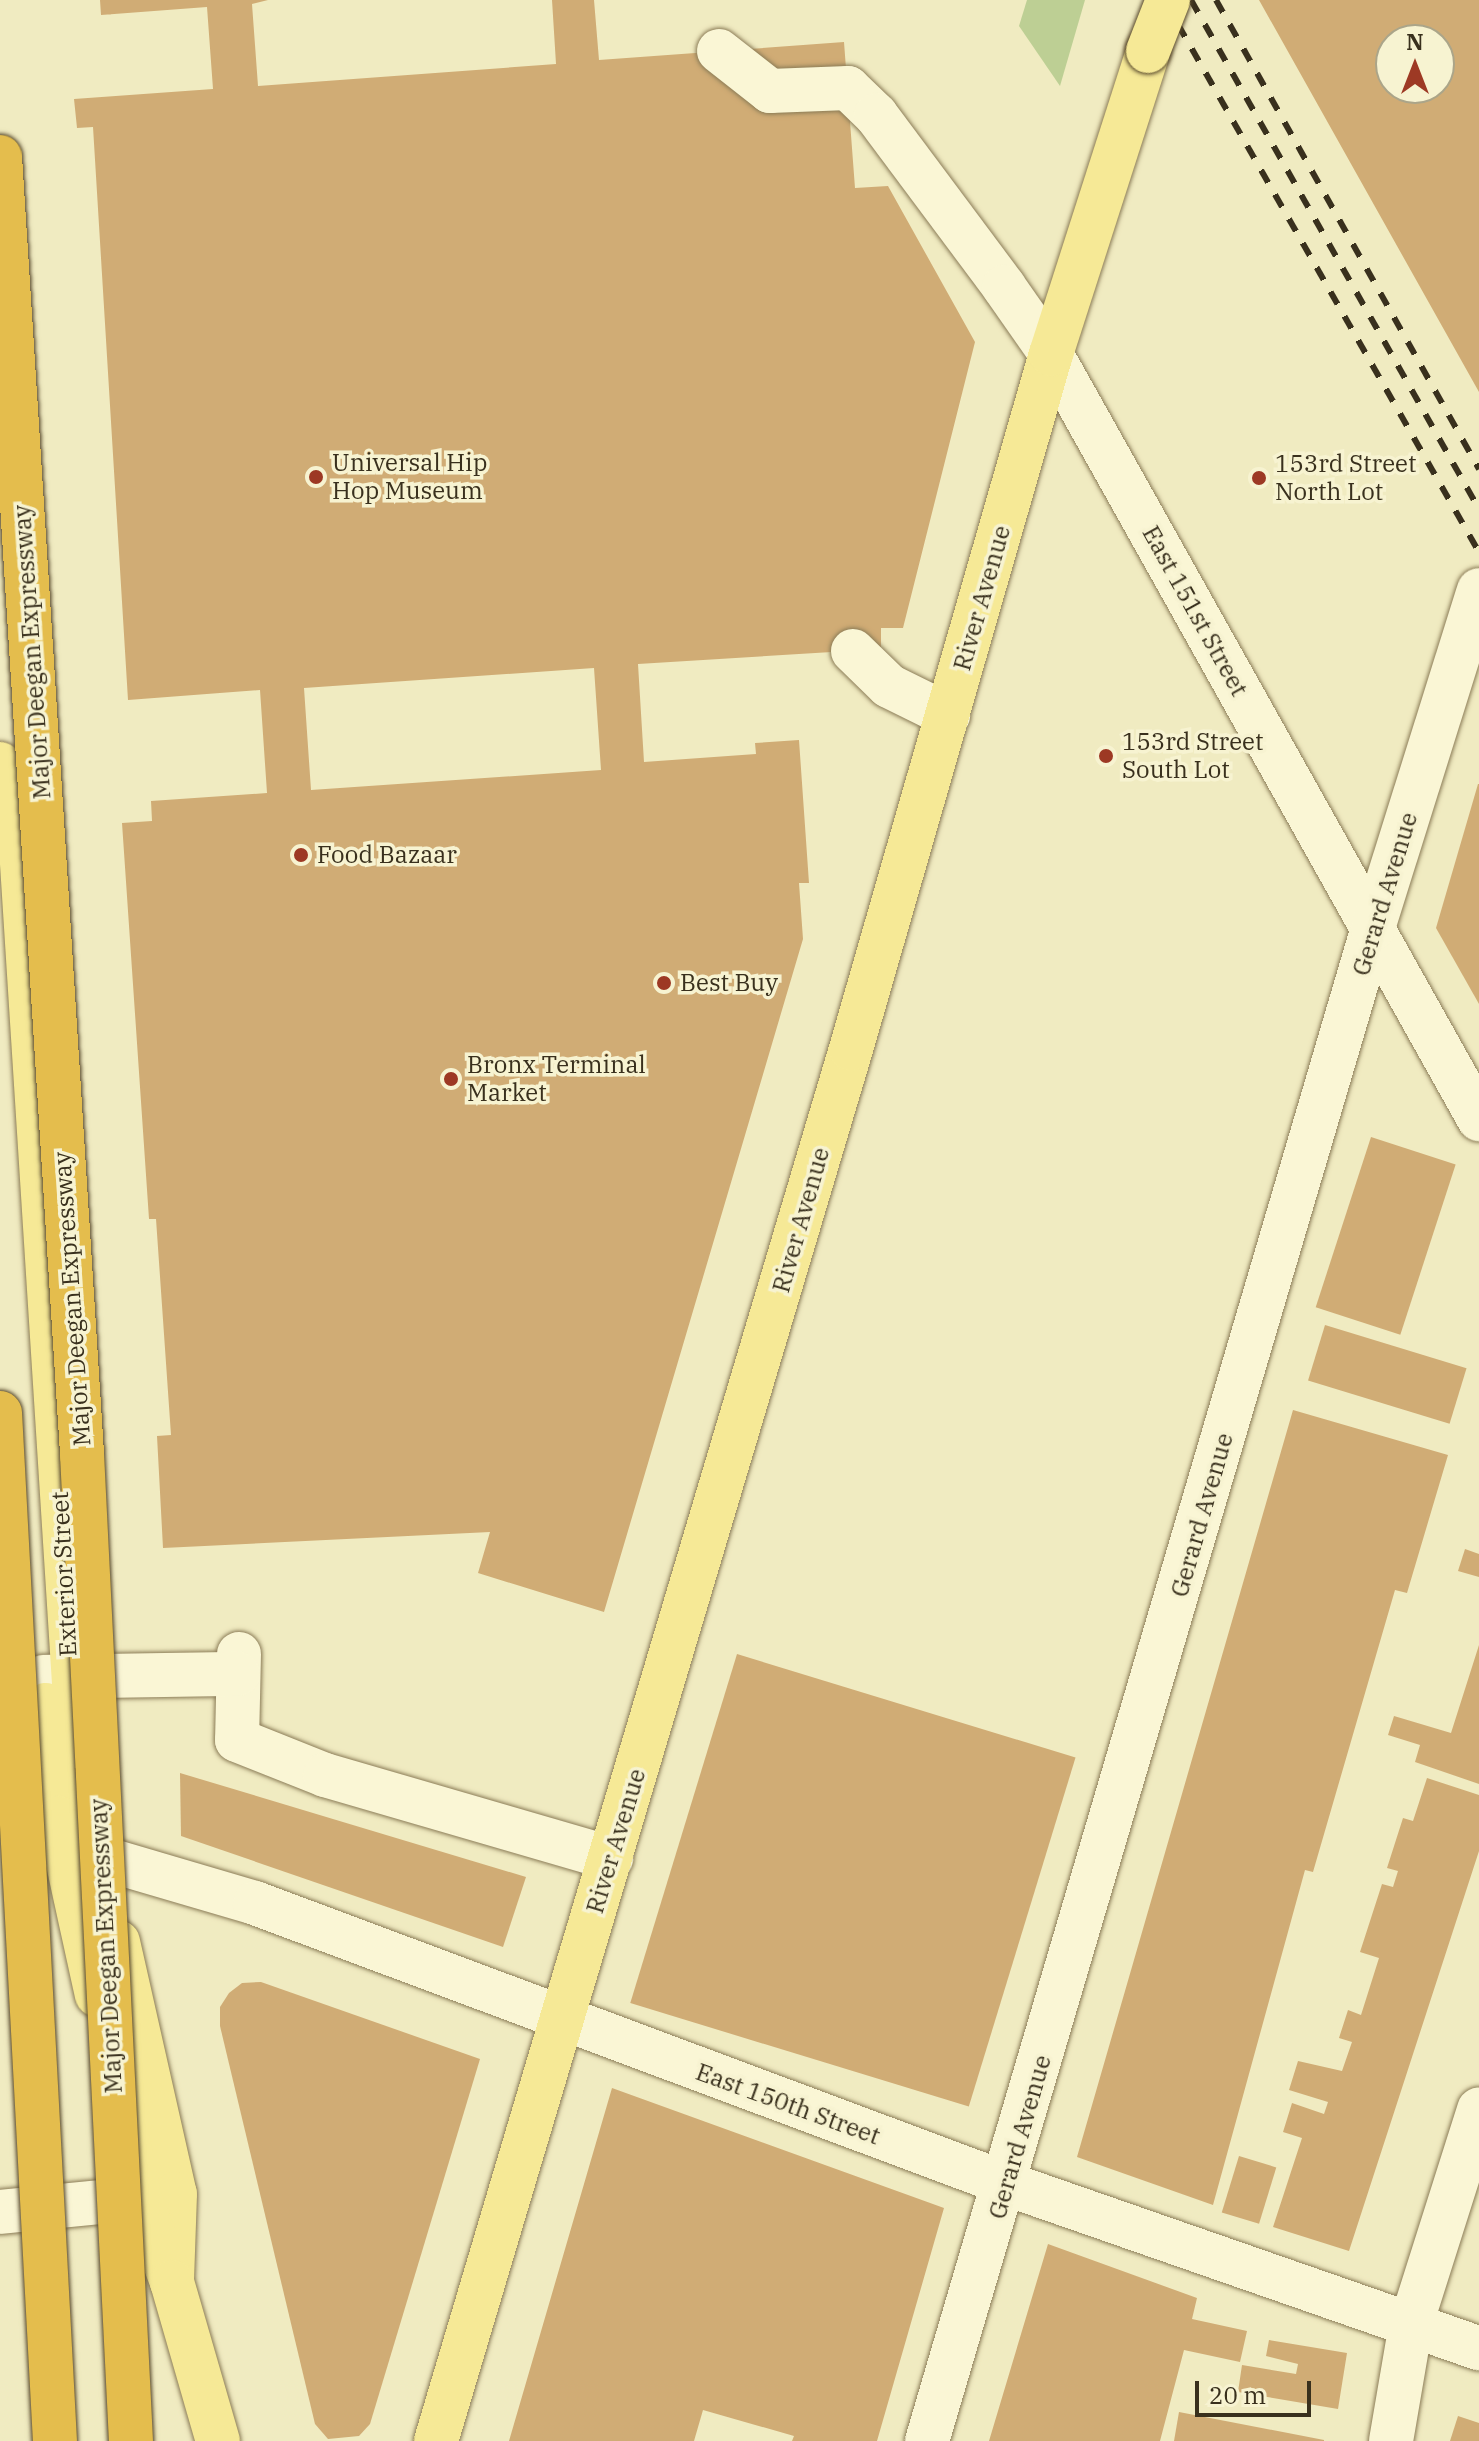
<!DOCTYPE html>
<html>
<head>
<meta charset="utf-8">
<style>
  body { margin:0 }
  #map { position:relative; width:1479px; height:2441px; overflow:hidden; background:#f0ebc1; font-family:"IBM Plex Serif",serif }
  div>[style] { position:absolute }
  [style*='--x'] { left:calc(var(--x)*1px); top:calc(var(--y)*1px); width:calc(var(--w)*1px); rotate:calc(var(--a)*1deg) }
  .green>* { inset:0; background:#bdcf94 }
  .building>* { inset:0; background:#d0ac75; transform-origin:0 0 }
  .roads { filter:drop-shadow(0 0 2px #8b7c57) drop-shadow(0 0 2px #8b7c57) }
  .minor>* { height:44px; margin:-22px; padding:0 22px; transform-origin:22px; border-radius:22px; background:#faf6d5 }
  .major>* { height:44px; margin:-22px; padding:0 22px; transform-origin:22px; border-radius:22px; background:#f6e996 }
  .rail>* { height:6px; margin-top:-3px; transform-origin:0; background:repeating-linear-gradient(90deg,#39301d 0 14px,transparent 0 28px) }
  .bridges { filter:drop-shadow(0 0 2px #58492c) drop-shadow(0 0 2px #58492c) }
  .major-bridge>* { height:44px; margin:-22px; padding:0 22px; transform-origin:22px; border-radius:22px; background:#f6e996 }
  .highway-bridge>* { height:44px; margin:-22px; padding:0 22px; transform-origin:22px; border-radius:22px; background:#e4bd4d }
  .dots>* { width:22px; height:22px; translate:-50% -50%; box-sizing:border-box; border:4px solid #f7f3d1; border-radius:50% }
  span { translate:-50% -50%; white-space:nowrap; text-align:center; line-height:1.15; -webkit-text-stroke:7px #f7f3d1; paint-order:stroke }
  .poi-label { font-size:24px; color:#39301d }
  .left { translate:0 -50%; text-align:left }
  .street-label { font-size:24px; color:#39301d }
  .north { position:absolute; left:1375px; top:24px; width:80px; height:80px; box-sizing:border-box; background:#f7f3d1; border:2px solid #aba589; border-radius:50%; rotate:0deg; font-size:22px; font-weight:700; line-height:32px; text-align:center; color:#39301d }
  .north::after { content:''; display:block; margin:auto; width:28px; height:36px; background:#9d3924; clip-path:polygon(50% 0,100% 100%,50% 72%,0 100%) }
  .scale { position:absolute; left:1195px; top:2381px; width:116px; height:36px; box-sizing:border-box; border:4px solid #39301d; border-top:0; padding-left:10px; font-size:24px; line-height:28px; white-space:nowrap; color:#39301d; -webkit-text-stroke:6px #f7f3d1; paint-order:stroke }
</style>
</head>
<body>
<div id="map">
  <div class="green">
    <i style="clip-path:polygon(1027px 0,1085px 0,1060px 86px,1019px 26px)"></i>
  </div>
  <div class="building">
    <i style="clip-path:polygon(evenodd,100px 0,268px 0,252px 4px,258px 86px,556px 64px,552px 0,594px 0,599px 60px,844px 42px,855px 188px,888px 186px,975px 342px,903px 628px,881px 628px,881px 649px,638px 664px,644px 762px,756px 754px,755px 743px,799px 740px,809px 883px,799px 883px,803px 939px,604px 1612px,478px 1573px,490px 1532px,163px 1548px,157px 1436px,171px 1435px,156px 1219px,149px 1219px,122px 823px,152px 821px,151px 801px,267px 793px,260px 690px,128px 700px,93px 127px,77px 128px,74px 99px,213px 89px,207px 7px,101px 15px,100px 0,594px 668px,601px 770px,311px 790px,304px 688px,594px 668px)"></i>
    <i style="clip-path:polygon(evenodd,1259px 0,1479px 0,1479px 392px,1259px 0,1391px 40px,1439px 40px,1439px 88px,1391px 88px,1391px 40px)"></i>
    <i style="clip-path:polygon(1478px 784px,1479px 784px,1479px 1004px,1436px 928px)"></i>
    <i style="left:1371px;top:1137px;width:89px;height:179px;rotate:18deg"></i>
    <i style="left:1325px;top:1325px;width:148px;height:58px;rotate:17deg"></i>
    <i style="clip-path:polygon(1293px 1410px,1448px 1455px,1407px 1593px,1395px 1590px,1313px 1872px,1305px 1870px,1213px 2205px,1077px 2157px)"></i>
    <i style="clip-path:polygon(1465px 1549px,1479px 1554px,1479px 1577px,1458px 1571px)"></i>
    <i style="clip-path:polygon(1479px 1645px,1479px 1784px,1415px 1762px,1420px 1745px,1388px 1735px,1394px 1716px,1451px 1733px)"></i>
    <i style="left:737px;top:1654px;width:354px;height:365px;rotate:17deg"></i>
    <i style="clip-path:polygon(180px 1773px,526px 1877px,503px 1947px,181px 1836px)"></i>
    <i style="clip-path:polygon(1427px 1778px,1479px 1795px,1479px 1851px,1349px 2251px,1273px 2227px,1302px 2138px,1283px 2132px,1292px 2103px,1324px 2114px,1328px 2102px,1289px 2090px,1298px 2061px,1342px 2071px,1352px 2042px,1339px 2038px,1348px 2010px,1361px 2015px,1379px 1958px,1360px 1952px,1382px 1884px,1393px 1887px,1398px 1871px,1387px 1868px,1403px 1818px,1413px 1821px)"></i>
    <i style="clip-path:polygon(261px 1982px,480px 2059px,370px 2424px,359px 2436px,328px 2439px,315px 2424px,220px 2026px,220px 2007px,229px 1993px,242px 1983px)"></i>
    <i style="clip-path:polygon(612px 2088px,944px 2208px,877px 2441px,792px 2441px,794px 2436px,703px 2410px,694px 2441px,509px 2441px)"></i>
    <i style="left:1239px;top:2156px;width:39px;height:59px;rotate:17deg"></i>
    <i style="clip-path:polygon(1048px 2244px,1197px 2298px,1192px 2319px,1247px 2331px,1240px 2362px,1184px 2350px,1160px 2441px,989px 2441px)"></i>
    <i style="clip-path:polygon(1269px 2340px,1347px 2353px,1338px 2409px,1238px 2392px,1242px 2365px,1296px 2374px,1298px 2364px,1266px 2356px)"></i>
    <i style="clip-path:polygon(1179px 2412px,1324px 2440px,1324px 2441px,1174px 2441px)"></i>
    <i style="clip-path:polygon(1458px 2416px,1479px 2423px,1479px 2441px,1450px 2441px)"></i>
  </div>
  <div class="roads">
    <div class="minor">
      <i style="--x:719;--y:51;--w:65;--a:38.1"></i>
      <i style="--x:770;--y:91;--w:78;--a:-2.2"></i>
      <i style="--x:848;--y:88;--w:39;--a:44"></i>
      <i style="--x:876;--y:115;--w:214;--a:53.3"></i>
      <i style="--x:1004;--y:287;--w:82;--a:55"></i>
      <i style="--x:1051;--y:354;--w:877;--a:60.77"></i>
      <i style="--x:853;--y:651;--w:50;--a:44.2"></i>
      <i style="--x:889;--y:686;--w:66;--a:26.2"></i>
      <i style="--x:239;--y:1654;--w:86;--a:91.3"></i>
      <i style="--x:237;--y:1740;--w:95;--a:21.7"></i>
      <i style="--x:325;--y:1775;--w:298;--a:16.2"></i>
      <i style="--x:43;--y:1677;--w:195;--a:-0.9"></i>
      <i style="--x:99;--y:1857;--w:163;--a:16.4"></i>
      <i style="--x:255;--y:1903;--w:803;--a:20.49"></i>
      <i style="--x:1007;--y:2184;--w:500;--a:19.2"></i>
      <i style="--x:0;--y:2212;--w:141;--a:-5.7"></i>
      <i style="--x:927;--y:2441;--w:1577;--a:-73.58"></i>
      <i style="--x:1373;--y:928;--w:354;--a:-72.6"></i>
      <i style="--x:1391;--y:2441;--w:119;--a:-80.3"></i>
      <i style="--x:1411;--y:2324;--w:225;--a:-72.4"></i>
    </div>
    <div class="major">
      <i style="--x:0;--y:764;--w:71;--a:73.6"></i>
      <i style="--x:20;--y:832;--w:916;--a:86.37"></i>
      <i style="--x:46;--y:1705;--w:114;--a:83.9"></i>
      <i style="--x:58;--y:1818;--w:181;--a:77.6"></i>
      <i style="--x:118;--y:1942;--w:258;--a:77.3"></i>
      <i style="--x:175;--y:2194;--w:88;--a:92"></i>
      <i style="--x:128;--y:2141;--w:58;--a:78.1"></i>
      <i style="--x:140;--y:2198;--w:90;--a:69.1"></i>
      <i style="--x:172;--y:2282;--w:166;--a:73.9"></i>
      <i style="--x:436;--y:2441;--w:1453;--a:-73.4"></i>
      <i style="--x:851;--y:1049;--w:723;--a:-73.95"></i>
      <i style="--x:1051;--y:354;--w:318;--a:-72.2"></i>
    </div>
  </div>
  <div class="rail">
    <i style="--x:1164;--y:0;--w:636;--a:60.29"></i>
    <i style="--x:1191;--y:0;--w:585;--a:60.5"></i>
    <i style="--x:1216;--y:0;--w:538;--a:60.72"></i>
  </div>
  <div class="bridges">
    <div class="major-bridge">
      <i style="--x:1148;--y:51;--w:55;--a:-68.6"></i>
    </div>
    <div class="highway-bridge">
      <i style="--x:0;--y:157;--w:1300;--a:86.38"></i>
      <i style="--x:82;--y:1454;--w:988;--a:87.16"></i>
      <i style="--x:0;--y:1413;--w:1029;--a:86.94"></i>
    </div>
  </div>
  <div class="dots">
    <i style="left:316px;top:477px;background:#9d3924"></i>
    <i style="left:1259px;top:478px;background:#9d3924"></i>
    <i style="left:1106px;top:756px;background:#9d3924"></i>
    <i style="left:301px;top:855px;background:#9d3924"></i>
    <i style="left:664px;top:983px;background:#9d3924"></i>
    <i style="left:451px;top:1079px;background:#9d3924"></i>
  </div>
  <div class="poi-label">
    <span class="left" style="left:332px;top:477px">Universal Hip<br>Hop Museum</span>
    <span class="left" style="left:1275px;top:478px">153rd Street<br>North Lot</span>
    <span class="left" style="left:1122px;top:756px">153rd Street<br>South Lot</span>
    <span class="left" style="left:317px;top:855px">Food Bazaar</span>
    <span class="left" style="left:680px;top:983px">Best Buy</span>
    <span class="left" style="left:467px;top:1079px">Bronx Terminal<br>Market</span>
  </div>
  <div class="street-label">
    <span style="left:982px;top:598px;rotate:-74deg">River Avenue</span>
    <span style="left:1195px;top:611px;rotate:61deg">East 151st Street</span>
    <span style="left:32px;top:652px;rotate:-94deg">Major Deegan Expressway</span>
    <span style="left:1385px;top:894px;rotate:-73deg">Gerard Avenue</span>
    <span style="left:801px;top:1220px;rotate:-74deg">River Avenue</span>
    <span style="left:72px;top:1299px;rotate:-94deg">Major Deegan Expressway</span>
    <span style="left:1202px;top:1515px;rotate:-74deg">Gerard Avenue</span>
    <span style="left:64px;top:1574px;rotate:-93deg">Exterior Street</span>
    <span style="left:616px;top:1841px;rotate:-73deg">River Avenue</span>
    <span style="left:106px;top:1946px;rotate:-93deg">Major Deegan Expressway</span>
    <span style="left:788px;top:2104px;rotate:20deg">East 150th Street</span>
    <span style="left:1020px;top:2137px;rotate:-74deg">Gerard Avenue</span>
  </div>
  <div class="north">N</div>
  <div class="scale">20 m</div>
</div>
</body>
</html>
